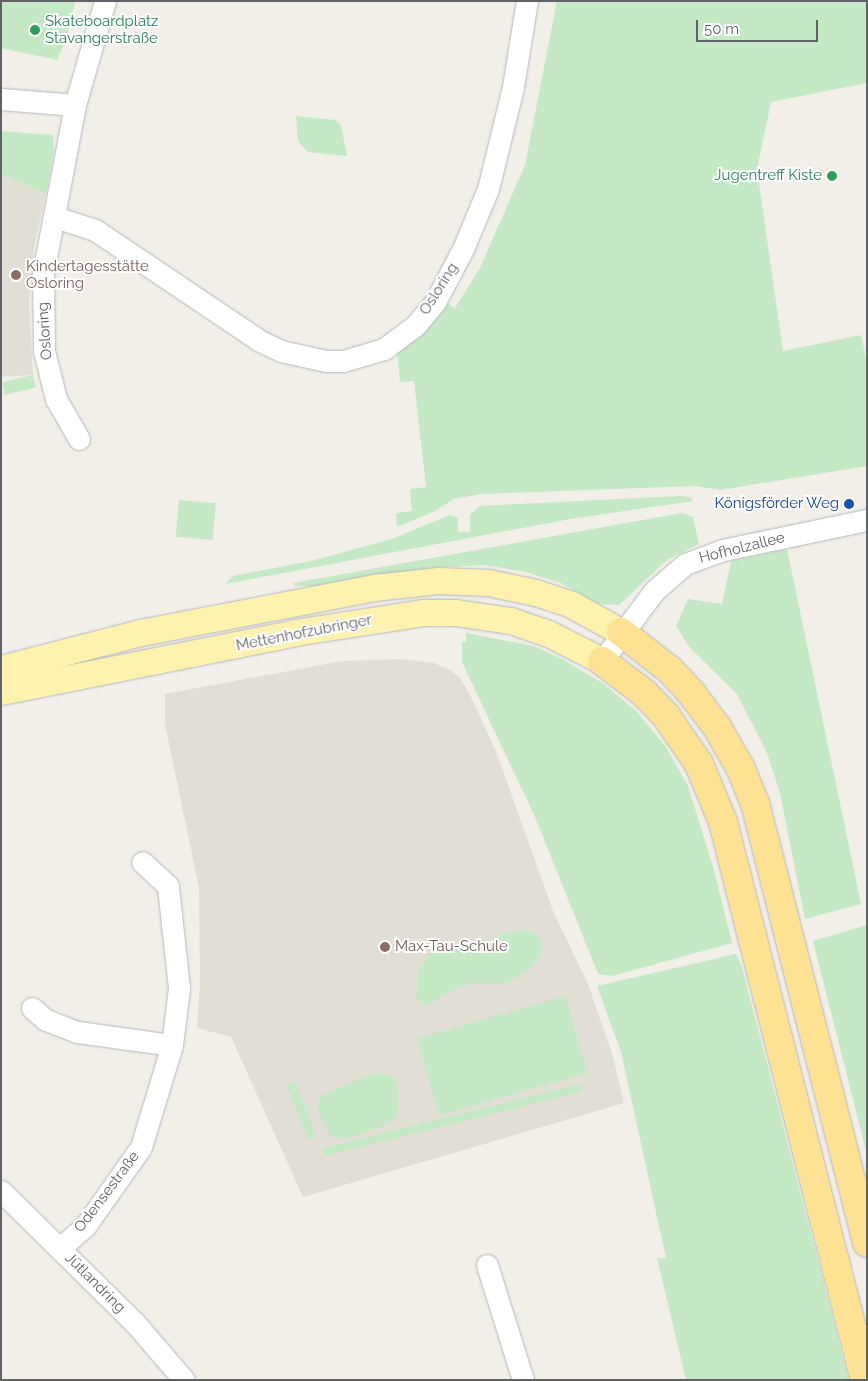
<!DOCTYPE html>
<html>
<head>
<meta charset="utf-8">
<style>
  body { margin:0 }
  #map { position:relative; width:868px; height:1381px; overflow:hidden; background:#f1efe8; font-family:Raleway,sans-serif }
  div>[style] { position:absolute }
  [style*='--x'] { left:calc(var(--x)*1px); top:calc(var(--y)*1px); width:calc(var(--w)*1px); rotate:calc(var(--a)*1deg) }
  .education>* { inset:0; background:#e1ded6 }
  .green>* { inset:0; background:#c5e8c5; transform-origin:0 0 }
  .roads { filter:drop-shadow(0 0 1px #b5b8bc) drop-shadow(0 0 1px #b5b8bc) }
  .minor>* { height:21px; margin:-10.5px; padding:0 10.5px; transform-origin:10.5px; border-radius:10.5px; background:#fff }
  .major>* { height:26px; margin:-13px; padding:0 13px; transform-origin:13px; border-radius:13px; background:#fff2af }
  .highway>* { height:28px; margin:-14px; padding:0 14px; transform-origin:14px; border-radius:14px; background:#fde293 }
  .dots>* { width:14px; height:14px; translate:-50% -50%; box-sizing:border-box; border:2px solid #fff; border-radius:50% }
  span { translate:-50% -50%; white-space:nowrap; text-align:center; line-height:1.15; -webkit-text-stroke:4px #fff; paint-order:stroke }
  .leisure-label { font-size:15px; color:#27864d }
  .left { translate:0 -50%; text-align:left }
  .right { translate:-100% -50%; text-align:right }
  .education-label { font-size:15px; color:#785e54 }
  .street-label { font-size:15px; color:#5f6368 }
  .transit-label { font-size:15px; color:#164399 }
  .frame { position:absolute; inset:0; border:2px solid #5f6368; pointer-events:none }
  .scale { position:absolute; left:696px; top:20px; width:122px; height:22px; box-sizing:border-box; border:2px solid #5f6368; border-top:0; padding-left:6px; font-size:15px; line-height:18px; white-space:nowrap; color:#5f6368; -webkit-text-stroke:4px #fff; paint-order:stroke }
</style>
</head>
<body>
<div id="map">
  <div class="education">
    <i style="clip-path:polygon(1px 174px,46px 194px,34px 247px,29px 303px,33px 375px,1px 377px)"></i>
    <i style="clip-path:polygon(400px 659px,434px 663px,450px 670px,460px 678px,472px 699px,497px 754px,553px 911px,588px 984px,612px 1053px,624px 1103px,303px 1197px,231px 1037px,197px 1028px,200px 983px,199px 888px,165px 724px,165px 694px,342px 661px)"></i>
  </div>
  <div class="green">
    <i style="clip-path:polygon(1px 1px,75px 1px,67px 37px,57px 60px,1px 48px)"></i>
    <i style="clip-path:polygon(557px 1px,867px 1px,867px 83px,771px 102px,757px 169px,783px 351px,861px 335px,867px 362px,867px 466px,720px 490px,696px 486px,482px 494px,454px 499px,435px 511px,397px 527px,396px 513px,412px 511px,410px 489px,426px 487px,414px 381px,400px 382px,397px 349px,444px 301px,455px 308px,480px 268px,525px 165px)"></i>
    <i style="clip-path:polygon(296px 116px,335px 120px,341px 125px,347px 156px,308px 152px,298px 141px)"></i>
    <i style="clip-path:polygon(1px 131px,53px 135px,54px 153px,46px 194px,1px 174px)"></i>
    <i style="left:33px;top:375px;width:13px;height:32px;rotate:77deg"></i>
    <i style="clip-path:polygon(680px 496px,691px 497px,693px 501px,570px 519px,225px 584px,233px 576px,311px 561px,392px 539px,450px 515px,458px 518px,458px 532px,470px 532px,470px 514px,480px 506px)"></i>
    <i style="left:179px;top:500px;width:37px;height:37px;rotate:5deg"></i>
    <i style="clip-path:polygon(682px 513px,693px 517px,699px 544px,667px 560px,619px 605px,597px 604px,561px 583px,526px 572px,484px 565px,430px 568px,314px 586px,295px 586px,293px 583px)"></i>
    <i style="clip-path:polygon(787px 549px,861px 904px,805px 919px,780px 793px,767px 753px,737px 694px,690px 648px,676px 626px,688px 599px,722px 604px,731px 561px)"></i>
    <i style="clip-path:polygon(466px 633px,534px 646px,562px 659px,604px 684px,637px 712px,666px 747px,688px 786px,714px 870px,732px 943px,612px 976px,598px 974px,535px 817px,462px 662px,462px 642px,466px 642px)"></i>
    <i style="clip-path:polygon(867px 925px,867px 1155px,813px 941px)"></i>
    <i style="clip-path:polygon(524px 929px,540px 937px,541px 953px,531px 967px,515px 979px,502px 984px,475px 983px,456px 988px,426px 1006px,417px 999px,418px 971px,431px 953px,481px 946px,504px 934px)"></i>
    <i style="clip-path:polygon(736px 954px,742px 967px,849px 1380px,686px 1380px,657px 1258px,666px 1258px,621px 1052px,597px 986px)"></i>
    <i style="left:565px;top:996px;width:80px;height:154px;rotate:74deg"></i>
    <i style="clip-path:polygon(376px 1073px,393px 1075px,399px 1094px,397px 1116px,383px 1126px,344px 1139px,330px 1136px,318px 1110px,319px 1096px)"></i>
    <i style="left:295px;top:1081px;width:60px;height:9px;rotate:69deg"></i>
    <i style="left:580px;top:1084px;width:8px;height:265px;rotate:76deg"></i>
  </div>
  <div class="roads">
    <div class="minor">
      <i style="--x:1;--y:99;--w:74;--a:4.6"></i>
      <i style="--x:55;--y:217;--w:42;--a:18"></i>
      <i style="--x:95;--y:230;--w:199;--a:33.9"></i>
      <i style="--x:260;--y:341;--w:23;--a:25"></i>
      <i style="--x:281;--y:351;--w:46;--a:12.5"></i>
      <i style="--x:326;--y:361;--w:17;--a:0"></i>
      <i style="--x:343;--y:361;--w:43;--a:-16.3"></i>
      <i style="--x:384;--y:349;--w:39;--a:-37"></i>
      <i style="--x:415;--y:326;--w:31;--a:-50"></i>
      <i style="--x:435;--y:302;--w:60;--a:-62.2"></i>
      <i style="--x:463;--y:249;--w:65;--a:-67.4"></i>
      <i style="--x:488;--y:189;--w:105;--a:-76.2"></i>
      <i style="--x:513;--y:87;--w:87;--a:-80.8"></i>
      <i style="--x:79;--y:439;--w:46;--a:-119.9"></i>
      <i style="--x:56;--y:399;--w:49;--a:-104"></i>
      <i style="--x:44;--y:351;--w:78;--a:-90.7"></i>
      <i style="--x:43;--y:273;--w:171;--a:-79.2"></i>
      <i style="--x:75;--y:105;--w:108;--a:-73.9"></i>
      <i style="--x:602;--y:661;--w:87;--a:-53.4"></i>
      <i style="--x:654;--y:591;--w:41;--a:-41.1"></i>
      <i style="--x:685;--y:564;--w:40;--a:-20.2"></i>
      <i style="--x:723;--y:550;--w:147;--a:-11.8"></i>
      <i style="--x:32;--y:1008;--w:18;--a:41"></i>
      <i style="--x:46;--y:1020;--w:34;--a:21"></i>
      <i style="--x:78;--y:1032;--w:95;--a:7.9"></i>
      <i style="--x:1;--y:1191;--w:188;--a:44.6"></i>
      <i style="--x:135;--y:1323;--w:75;--a:49.3"></i>
      <i style="--x:60;--y:1248;--w:35;--a:-41"></i>
      <i style="--x:86;--y:1225;--w:95;--a:-54.8"></i>
      <i style="--x:141;--y:1147;--w:107;--a:-73.1"></i>
      <i style="--x:172;--y:1045;--w:57;--a:-83"></i>
      <i style="--x:179;--y:988;--w:103;--a:-96.2"></i>
      <i style="--x:168;--y:886;--w:35;--a:-137"></i>
      <i style="--x:487;--y:1265;--w:121;--a:72.6"></i>
    </div>
    <div class="major">
      <i style="--x:1;--y:669;--w:145;--a:-14.4"></i>
      <i style="--x:141;--y:633;--w:237;--a:-10.9"></i>
      <i style="--x:374;--y:588;--w:64;--a:-6.2"></i>
      <i style="--x:438;--y:581;--w:51;--a:2.2"></i>
      <i style="--x:489;--y:583;--w:48;--a:12"></i>
      <i style="--x:536;--y:593;--w:38;--a:18"></i>
      <i style="--x:572;--y:605;--w:56;--a:28.9"></i>
      <i style="--x:1;--y:692;--w:300;--a:-11.3"></i>
      <i style="--x:295;--y:633;--w:131;--a:-8.8"></i>
      <i style="--x:424;--y:613;--w:32;--a:0"></i>
      <i style="--x:456;--y:613;--w:56;--a:8.3"></i>
      <i style="--x:511;--y:621;--w:40;--a:18.9"></i>
      <i style="--x:549;--y:634;--w:59;--a:27"></i>
    </div>
    <div class="highway">
      <i style="--x:621;--y:632;--w:62;--a:37.8"></i>
      <i style="--x:670;--y:670;--w:33;--a:47"></i>
      <i style="--x:692;--y:694;--w:41;--a:52.9"></i>
      <i style="--x:717;--y:727;--w:48;--a:60.3"></i>
      <i style="--x:741;--y:769;--w:37;--a:68"></i>
      <i style="--x:755;--y:803;--w:454;--a:75.7"></i>
      <i style="--x:602;--y:661;--w:53;--a:37.3"></i>
      <i style="--x:644;--y:693;--w:32;--a:46"></i>
      <i style="--x:666;--y:716;--w:58;--a:55.5"></i>
      <i style="--x:699;--y:764;--w:63;--a:67.5"></i>
      <i style="--x:723;--y:822;--w:576;--a:75.72"></i>
    </div>
  </div>
  <div class="dots">
    <i style="left:35px;top:30px;background:#2e9e5b"></i>
    <i style="left:832px;top:176px;background:#2e9e5b"></i>
    <i style="left:16px;top:275px;background:#8d6e63"></i>
    <i style="left:849px;top:504px;background:#1a4fb4"></i>
    <i style="left:385px;top:947px;background:#8d6e63"></i>
  </div>
  <div class="leisure-label">
    <span class="left" style="left:45px;top:30px">Skateboardplatz<br>Stavangerstraße</span>
    <span class="right" style="left:822px;top:176px">Jugentreff Kiste</span>
  </div>
  <div class="education-label">
    <span class="left" style="left:26px;top:275px">Kindertagesstätte<br>Osloring</span>
    <span class="left" style="left:395px;top:947px">Max-Tau-Schule</span>
  </div>
  <div class="street-label">
    <span style="left:439px;top:289px;rotate:-58deg">Osloring</span>
    <span style="left:45px;top:331px;rotate:-94deg">Osloring</span>
    <span style="left:742px;top:548px;rotate:-14deg">Hofholzallee</span>
    <span style="left:304px;top:633px;rotate:-11deg">Mettenhofzubringer</span>
    <span style="left:107px;top:1192px;rotate:-53deg">Odensestraße</span>
    <span style="left:95px;top:1283px;rotate:45deg">Jütlandring</span>
  </div>
  <div class="transit-label">
    <span class="right" style="left:839px;top:504px">Königsförder Weg</span>
  </div>
  <div class="frame"></div>
  <div class="scale">50 m</div>
</div>
</body>
</html>
